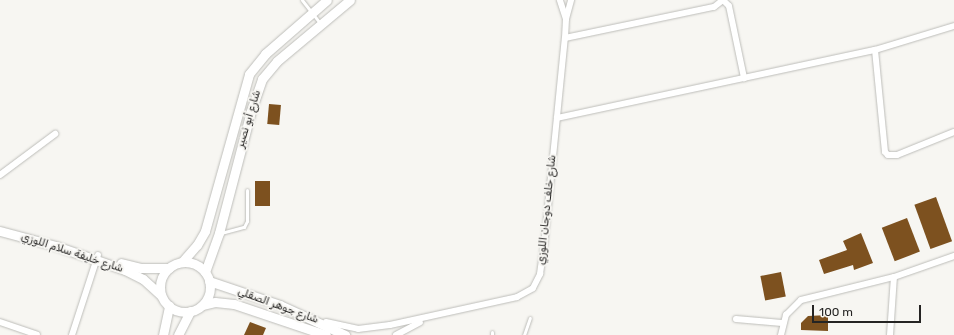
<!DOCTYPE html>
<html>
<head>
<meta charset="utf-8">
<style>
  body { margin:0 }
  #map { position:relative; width:954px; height:335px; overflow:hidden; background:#f7f6f2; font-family:Rubik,"Noto Sans Arabic",sans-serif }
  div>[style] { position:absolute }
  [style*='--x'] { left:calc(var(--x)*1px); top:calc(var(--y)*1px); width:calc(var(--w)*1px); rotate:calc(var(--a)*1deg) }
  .building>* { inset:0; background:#7d511f; transform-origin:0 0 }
  .roads { filter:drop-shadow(0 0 1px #bdbdb9) drop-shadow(0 0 1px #bdbdb9) }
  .lane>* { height:3px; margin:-1.5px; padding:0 1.5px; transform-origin:1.5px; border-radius:1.5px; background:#fff }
  .street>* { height:6px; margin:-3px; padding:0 3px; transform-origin:3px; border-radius:3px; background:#fff }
  .secondary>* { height:9px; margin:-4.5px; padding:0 4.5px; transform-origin:4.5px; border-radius:4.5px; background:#fff }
  .secondary>.ring { margin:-4.5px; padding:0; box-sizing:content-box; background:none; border:9px solid #fff; border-radius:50% }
  span { translate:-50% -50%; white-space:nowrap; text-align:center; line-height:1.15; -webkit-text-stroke:4px #f7f6f2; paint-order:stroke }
  .street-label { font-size:11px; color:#252423 }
  .scale { position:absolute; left:812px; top:305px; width:109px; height:18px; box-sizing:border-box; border:2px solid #252423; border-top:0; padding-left:5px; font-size:12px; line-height:14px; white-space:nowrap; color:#252423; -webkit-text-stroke:3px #f7f6f2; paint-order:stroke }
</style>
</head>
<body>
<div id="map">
  <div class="building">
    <i style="left:269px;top:104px;width:12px;height:20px;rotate:5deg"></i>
    <i style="left:255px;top:181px;width:15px;height:25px"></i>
    <i style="left:936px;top:197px;width:47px;height:23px;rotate:70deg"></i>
    <i style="left:907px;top:218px;width:36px;height:27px;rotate:69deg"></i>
    <i style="clip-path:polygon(861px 233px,873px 263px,854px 270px,853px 265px,824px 274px,819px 260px,847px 250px,843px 241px)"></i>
    <i style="left:781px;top:272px;width:25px;height:21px;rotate:79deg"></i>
    <i style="clip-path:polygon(828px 315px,828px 331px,801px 330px,801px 323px,808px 316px)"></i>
    <i style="clip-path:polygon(250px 322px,266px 328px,263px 335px,244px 335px)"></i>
  </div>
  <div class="roads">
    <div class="lane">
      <i style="--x:302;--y:0;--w:29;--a:52"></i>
      <i style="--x:221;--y:233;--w:24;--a:-15"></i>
      <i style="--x:244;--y:227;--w:7;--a:-63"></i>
      <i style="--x:247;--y:221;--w:31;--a:-90"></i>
      <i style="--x:492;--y:332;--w:3;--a:90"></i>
      <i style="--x:524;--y:335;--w:18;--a:-71"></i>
    </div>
    <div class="street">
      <i style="--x:723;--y:0;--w:8;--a:45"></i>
      <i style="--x:729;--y:6;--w:74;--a:78.2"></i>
      <i style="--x:566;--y:19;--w:20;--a:-75"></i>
      <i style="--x:565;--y:38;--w:152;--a:-11.8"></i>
      <i style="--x:714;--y:7;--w:11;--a:-38"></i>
      <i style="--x:875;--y:50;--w:102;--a:84.4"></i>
      <i style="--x:885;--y:152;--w:4;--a:45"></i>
      <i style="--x:888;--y:155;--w:9;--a:0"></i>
      <i style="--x:897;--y:155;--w:61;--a:-22"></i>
      <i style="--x:557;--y:118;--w:325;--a:-12.1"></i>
      <i style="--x:875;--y:50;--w:83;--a:-16.9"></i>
      <i style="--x:0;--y:175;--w:69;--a:-36.7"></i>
      <i style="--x:736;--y:319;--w:46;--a:5"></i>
      <i style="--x:0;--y:322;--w:39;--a:19"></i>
      <i style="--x:326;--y:322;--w:33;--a:12"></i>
      <i style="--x:358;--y:329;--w:32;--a:-7"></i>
      <i style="--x:390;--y:325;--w:130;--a:-12.4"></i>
      <i style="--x:517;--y:297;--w:18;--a:-29"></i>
      <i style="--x:533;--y:288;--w:16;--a:-63"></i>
      <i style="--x:540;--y:274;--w:27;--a:-82"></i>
      <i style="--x:544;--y:247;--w:210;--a:-84.3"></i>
      <i style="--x:565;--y:38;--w:19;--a:-87"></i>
      <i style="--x:566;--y:19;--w:20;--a:-108"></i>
      <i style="--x:72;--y:335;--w:84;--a:-72"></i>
      <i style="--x:396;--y:335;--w:27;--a:-28"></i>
      <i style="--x:781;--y:335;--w:21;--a:-76"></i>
      <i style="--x:786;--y:315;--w:21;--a:-45"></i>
      <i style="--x:801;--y:300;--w:96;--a:-13.9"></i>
      <i style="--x:894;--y:277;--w:64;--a:-19.3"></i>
      <i style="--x:890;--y:335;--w:58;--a:-86.1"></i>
    </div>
    <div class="secondary">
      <i style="--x:0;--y:231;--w:58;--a:15"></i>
      <i style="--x:56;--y:246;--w:73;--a:19.2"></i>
      <i style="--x:125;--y:270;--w:20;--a:27"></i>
      <i style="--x:143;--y:279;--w:24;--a:42"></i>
      <i style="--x:182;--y:262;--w:23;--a:-49"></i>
      <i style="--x:197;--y:245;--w:16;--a:-60"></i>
      <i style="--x:205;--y:231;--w:163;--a:-74.3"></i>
      <i style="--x:249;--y:74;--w:26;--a:-51"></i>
      <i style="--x:265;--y:54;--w:82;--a:-41.1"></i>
      <i class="ring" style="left:160px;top:262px;width:41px;height:41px"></i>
      <i style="--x:121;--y:263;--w:21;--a:14"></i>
      <i style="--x:141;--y:268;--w:28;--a:0"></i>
      <i style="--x:205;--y:272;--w:41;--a:-70.3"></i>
      <i style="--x:219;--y:233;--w:126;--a:-75.3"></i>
      <i style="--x:251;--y:111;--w:34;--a:-71"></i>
      <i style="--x:262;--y:79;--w:23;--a:-50"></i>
      <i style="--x:277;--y:61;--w:95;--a:-39.9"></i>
      <i style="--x:209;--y:281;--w:75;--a:18.7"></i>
      <i style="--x:280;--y:305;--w:72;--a:24.8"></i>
      <i style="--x:203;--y:305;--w:12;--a:-14"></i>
      <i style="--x:215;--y:302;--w:19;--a:6"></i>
      <i style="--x:234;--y:304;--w:97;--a:18.6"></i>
      <i style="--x:163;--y:335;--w:30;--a:-78"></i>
      <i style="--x:178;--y:335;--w:27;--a:-63"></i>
    </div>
  </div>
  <div class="street-label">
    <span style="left:249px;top:119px;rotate:-73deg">شارع أبو نصير</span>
    <span style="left:547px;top:210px;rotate:-84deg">شارع خلف دوجان اللوزي</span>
    <span style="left:72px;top:253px;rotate:18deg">شارع خليفة سلام اللوزي</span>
    <span style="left:278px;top:306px;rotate:20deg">شارع جوهر الصقلي</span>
  </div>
  <div class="scale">100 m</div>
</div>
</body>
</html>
